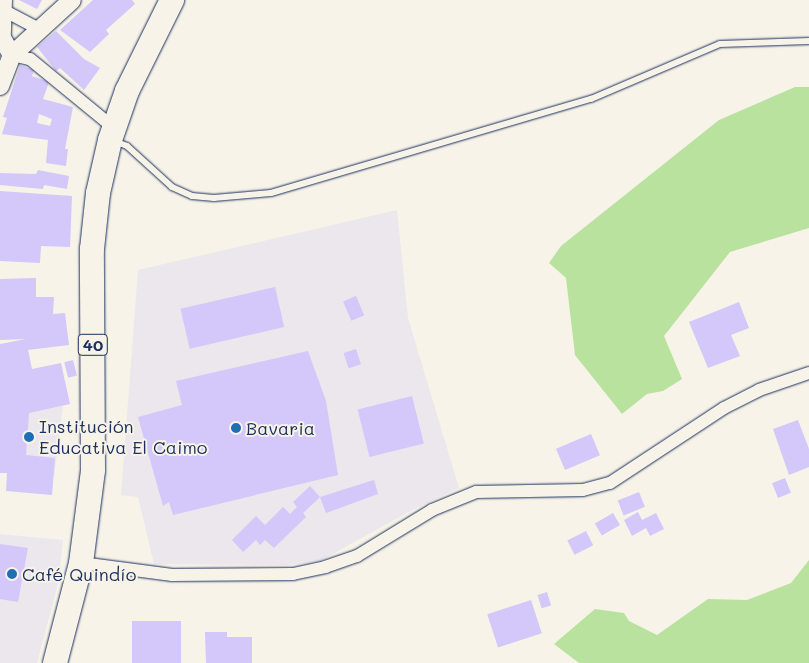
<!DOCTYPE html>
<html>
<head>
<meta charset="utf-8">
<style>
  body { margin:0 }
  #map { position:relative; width:809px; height:663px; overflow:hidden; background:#f7f3e8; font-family:Mali,sans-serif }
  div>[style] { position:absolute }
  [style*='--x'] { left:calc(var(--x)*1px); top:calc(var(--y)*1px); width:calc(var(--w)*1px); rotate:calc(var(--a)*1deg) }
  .built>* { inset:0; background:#ece6ed }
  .green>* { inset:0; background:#b9e29f }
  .building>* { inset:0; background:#d4c7f9; transform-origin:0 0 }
  .roads { filter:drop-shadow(0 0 1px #1b2f5e) drop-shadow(0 0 1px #1b2f5e) }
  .lane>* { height:6px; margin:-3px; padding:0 3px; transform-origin:3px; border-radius:3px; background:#f7f3e8 }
  .street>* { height:12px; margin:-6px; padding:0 6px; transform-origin:6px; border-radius:6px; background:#f7f3e8 }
  .secondary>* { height:18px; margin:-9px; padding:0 9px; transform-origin:9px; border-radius:9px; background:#f7f3e8 }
  .highway>* { height:24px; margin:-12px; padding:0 12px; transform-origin:12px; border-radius:12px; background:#f7f3e8 }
  .dots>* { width:14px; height:14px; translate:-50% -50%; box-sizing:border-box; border:2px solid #f7f3e8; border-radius:50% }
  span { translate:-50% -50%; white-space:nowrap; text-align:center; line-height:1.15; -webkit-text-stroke:4px #f7f3e8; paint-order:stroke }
  .shield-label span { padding:1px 4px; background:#f7f3e8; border:1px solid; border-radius:4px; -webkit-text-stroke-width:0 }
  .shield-label { font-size:16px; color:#1b2f5e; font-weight:700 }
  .poi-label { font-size:18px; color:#1b2f5e }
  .left { translate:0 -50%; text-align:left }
</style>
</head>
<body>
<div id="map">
  <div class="built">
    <i style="clip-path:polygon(397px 210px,408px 318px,459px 488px,414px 509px,320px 561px,286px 565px,154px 564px,138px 497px,121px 495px,138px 270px)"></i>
    <i style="clip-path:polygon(63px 406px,54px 477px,0 473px,0 416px)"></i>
    <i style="clip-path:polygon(0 534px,63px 540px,58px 584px,37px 663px,0 663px)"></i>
  </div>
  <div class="green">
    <i style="clip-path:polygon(795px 87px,809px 87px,809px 228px,730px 252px,664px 336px,682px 379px,663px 391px,647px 394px,622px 414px,575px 355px,566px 278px,549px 263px,561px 246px,719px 120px)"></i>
    <i style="clip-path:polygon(809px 560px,809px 663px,579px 663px,554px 644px,595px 609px,624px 613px,629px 621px,657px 635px,708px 599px,747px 600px,791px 583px)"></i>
  </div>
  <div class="building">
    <i style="clip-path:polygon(19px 0,42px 0,37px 9px)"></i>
    <i style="clip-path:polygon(93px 0,132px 0,135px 4px,106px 30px,109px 34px,90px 52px,60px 30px)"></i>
    <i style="clip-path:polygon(56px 31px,84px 59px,100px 68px,84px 90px,60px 68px,56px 71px,37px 47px)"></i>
    <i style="clip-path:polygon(evenodd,20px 65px,34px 70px,32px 76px,49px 82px,43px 99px,73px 107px,65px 149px,68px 149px,66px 166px,46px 163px,48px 140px,2px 134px,7px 118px,3px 117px,20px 65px,39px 114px,52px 119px,50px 126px,37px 123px,39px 114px)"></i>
    <i style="clip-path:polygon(38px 170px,69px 176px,67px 189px,44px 185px,43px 189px,0 185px,0 173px,36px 174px)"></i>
    <i style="clip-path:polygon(0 191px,72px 196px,70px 247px,41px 246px,40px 263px,0 261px)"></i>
    <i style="clip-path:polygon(36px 278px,36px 297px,54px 297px,53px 314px,65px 313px,69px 345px,28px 350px,32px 369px,61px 363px,70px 404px,29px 413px,26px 455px,55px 458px,52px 495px,6px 491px,7px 473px,0 473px,0 344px,26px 339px,0 340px,0 279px)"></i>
    <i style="left:275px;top:287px;width:41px;height:97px;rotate:77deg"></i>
    <i style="left:356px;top:296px;width:21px;height:14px;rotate:67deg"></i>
    <i style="clip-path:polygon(739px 302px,749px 328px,731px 335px,740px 356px,708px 368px,689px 322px)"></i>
    <i style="left:356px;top:349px;width:16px;height:13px;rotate:72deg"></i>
    <i style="clip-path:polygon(308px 351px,326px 401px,338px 475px,173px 515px,169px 502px,163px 506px,138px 417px,182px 405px,176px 381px)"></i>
    <i style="left:73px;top:360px;width:16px;height:9px;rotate:76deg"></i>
    <i style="left:412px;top:396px;width:49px;height:56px;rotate:76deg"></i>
    <i style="clip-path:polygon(798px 420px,809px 449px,809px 467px,789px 475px,773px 429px)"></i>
    <i style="left:591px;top:434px;width:23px;height:38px;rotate:67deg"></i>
    <i style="left:785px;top:478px;width:16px;height:14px;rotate:68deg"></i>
    <i style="clip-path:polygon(374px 480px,378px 494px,326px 513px,320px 497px)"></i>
    <i style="clip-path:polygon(310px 486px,320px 497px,303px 513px,306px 517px,274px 548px,265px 540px,260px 545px,256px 540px,243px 552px,232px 540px,256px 516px,265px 525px,283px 507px,290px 514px,297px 507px,293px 502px)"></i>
    <i style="left:639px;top:492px;width:16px;height:23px;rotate:68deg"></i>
    <i style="clip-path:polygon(638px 512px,642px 520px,656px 513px,664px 529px,650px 536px,646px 528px,632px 536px,624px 520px)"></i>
    <i style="left:613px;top:513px;width:14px;height:21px;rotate:60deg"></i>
    <i style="left:586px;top:531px;width:16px;height:21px;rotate:63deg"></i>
    <i style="clip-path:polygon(0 544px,28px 548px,18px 602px,0 599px)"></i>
    <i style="left:547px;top:592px;width:14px;height:10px;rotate:73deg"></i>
    <i style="left:531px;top:600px;width:35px;height:46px;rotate:72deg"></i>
    <i style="left:132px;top:621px;width:49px;height:42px"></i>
    <i style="clip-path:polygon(205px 632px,227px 632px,227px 637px,252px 637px,252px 663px,206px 663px)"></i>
  </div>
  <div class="roads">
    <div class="lane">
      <i style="--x:114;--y:141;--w:14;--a:21"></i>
      <i style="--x:127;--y:146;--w:61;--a:42.3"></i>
      <i style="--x:172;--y:187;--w:22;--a:24"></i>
      <i style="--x:192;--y:196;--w:22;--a:5"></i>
      <i style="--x:214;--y:198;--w:57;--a:-5"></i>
      <i style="--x:271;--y:193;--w:334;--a:-16.4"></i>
      <i style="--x:591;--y:99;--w:140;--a:-23.1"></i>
      <i style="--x:720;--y:44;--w:89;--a:-1.9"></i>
    </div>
    <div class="street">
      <i style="--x:3;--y:10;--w:41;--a:27.8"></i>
      <i style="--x:12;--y:55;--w:18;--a:13"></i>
      <i style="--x:30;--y:59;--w:109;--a:39.4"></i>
      <i style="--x:81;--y:563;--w:92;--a:7.5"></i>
      <i style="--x:172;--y:575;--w:121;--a:-0.5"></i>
      <i style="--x:293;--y:574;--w:33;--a:-12"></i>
      <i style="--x:325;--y:567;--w:34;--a:-19"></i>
      <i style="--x:357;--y:556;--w:88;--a:-31.5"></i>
      <i style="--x:432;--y:510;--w:48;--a:-22.2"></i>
      <i style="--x:476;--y:492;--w:107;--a:-1.1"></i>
      <i style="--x:583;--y:490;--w:28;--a:-15"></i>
      <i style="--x:610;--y:483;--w:136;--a:-33.3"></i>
      <i style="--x:724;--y:408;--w:39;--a:-27"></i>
      <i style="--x:759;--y:390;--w:53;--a:-18.8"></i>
    </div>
    <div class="secondary">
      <i style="--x:3;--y:0;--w:38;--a:92"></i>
      <i style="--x:2;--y:38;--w:20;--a:60"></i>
      <i style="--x:0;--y:86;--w:33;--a:-69"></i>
      <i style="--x:12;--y:55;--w:81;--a:-42.5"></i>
    </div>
    <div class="highway">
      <i style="--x:55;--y:663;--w:103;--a:-75.4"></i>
      <i style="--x:81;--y:563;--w:94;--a:-82.6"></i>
      <i style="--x:93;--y:470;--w:221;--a:-90.3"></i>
      <i style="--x:92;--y:249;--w:56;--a:-83.9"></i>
      <i style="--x:98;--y:193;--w:54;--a:-77.2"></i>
      <i style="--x:110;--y:140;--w:52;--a:-70.9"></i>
      <i style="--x:127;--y:91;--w:102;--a:-63.7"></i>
    </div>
  </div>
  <div class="dots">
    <i style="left:236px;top:428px;background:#1f6fb2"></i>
    <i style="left:29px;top:437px;background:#1f6fb2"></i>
    <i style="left:12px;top:574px;background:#1f6fb2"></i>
  </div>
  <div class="shield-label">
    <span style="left:93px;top:345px">40</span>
  </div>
  <div class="poi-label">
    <span class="left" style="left:39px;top:437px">Institución<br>Educativa El Caimo</span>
    <span class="left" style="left:246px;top:428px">Bavaria</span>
    <span class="left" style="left:22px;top:574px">Café Quindío</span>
  </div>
</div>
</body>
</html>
